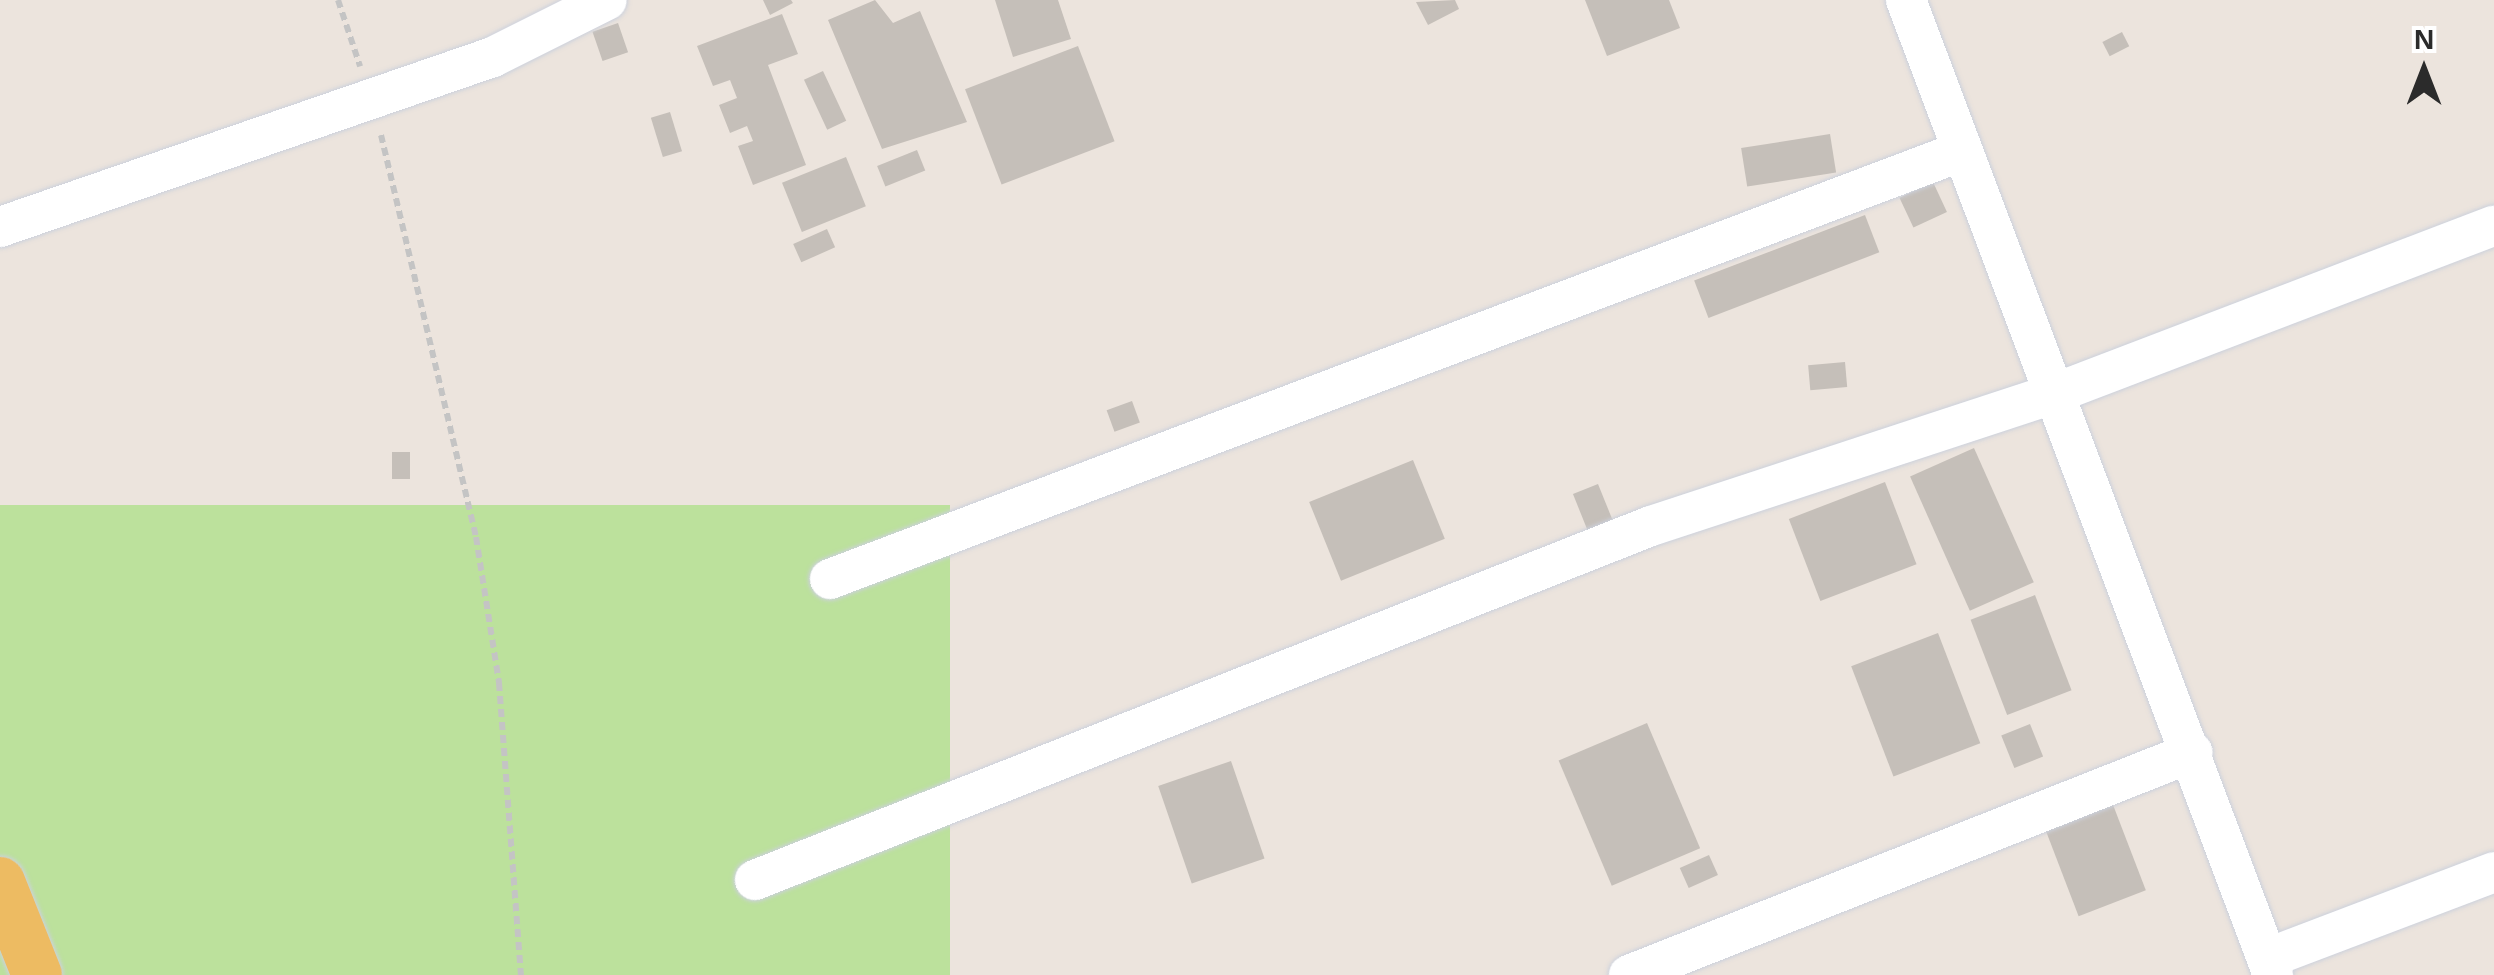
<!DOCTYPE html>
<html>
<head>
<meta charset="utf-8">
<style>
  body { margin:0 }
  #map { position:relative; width:2494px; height:975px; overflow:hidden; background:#ece4dd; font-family:Helvetica,sans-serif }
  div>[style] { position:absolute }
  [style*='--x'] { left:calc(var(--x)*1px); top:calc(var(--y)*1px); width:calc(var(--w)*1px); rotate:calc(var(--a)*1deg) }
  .green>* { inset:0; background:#bce19c; transform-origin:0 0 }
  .building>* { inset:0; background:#c5bfb9; transform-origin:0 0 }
  .path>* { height:6px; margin-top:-3px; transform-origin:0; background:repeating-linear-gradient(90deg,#c4c4c4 0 8px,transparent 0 13px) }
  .roads { filter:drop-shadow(0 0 2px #ccd1dc) drop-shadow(0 0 2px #ccd1dc) }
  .minor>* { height:40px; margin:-20px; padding:0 20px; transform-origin:20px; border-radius:20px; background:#fff }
  .major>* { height:50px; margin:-25px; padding:0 25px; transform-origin:25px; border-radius:25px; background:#edbb62 }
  span { translate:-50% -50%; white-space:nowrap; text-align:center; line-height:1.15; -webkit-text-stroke:10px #fff; paint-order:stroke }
  .north { position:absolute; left:2374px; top:20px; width:100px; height:100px; -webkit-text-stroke:8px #fff; paint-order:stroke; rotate:0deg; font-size:28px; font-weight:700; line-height:40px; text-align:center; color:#2b2b2b }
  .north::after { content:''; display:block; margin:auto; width:35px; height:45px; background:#2b2b2b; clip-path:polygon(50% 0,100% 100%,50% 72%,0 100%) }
</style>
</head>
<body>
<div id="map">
  <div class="green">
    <i style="left:950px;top:505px;width:470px;height:950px;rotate:90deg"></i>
  </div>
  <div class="building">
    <i style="clip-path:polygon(763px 0,791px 0,793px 3px,770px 15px)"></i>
    <i style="clip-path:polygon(875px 0,893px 23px,920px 11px,967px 122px,882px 149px,828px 20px)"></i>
    <i style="clip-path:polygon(995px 0,1058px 0,1071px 39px,1013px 57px)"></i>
    <i style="clip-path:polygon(1455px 0,1459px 9px,1428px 25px,1416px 2px)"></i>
    <i style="clip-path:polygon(1585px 0,1669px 0,1680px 28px,1607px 56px)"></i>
    <i style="clip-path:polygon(782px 14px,798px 54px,768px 65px,806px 165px,753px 185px,738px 146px,753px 141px,747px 126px,730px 133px,719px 105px,737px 98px,730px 80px,713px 86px,697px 46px)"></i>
    <i style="left:618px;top:23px;width:31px;height:27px;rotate:71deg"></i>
    <i style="left:2122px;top:32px;width:16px;height:22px;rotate:63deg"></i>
    <i style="left:1078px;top:46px;width:102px;height:121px;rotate:69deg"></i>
    <i style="left:823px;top:71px;width:55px;height:21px;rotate:65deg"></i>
    <i style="left:670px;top:112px;width:41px;height:20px;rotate:73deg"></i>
    <i style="left:1830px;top:134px;width:39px;height:90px;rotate:81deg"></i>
    <i style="left:917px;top:150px;width:22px;height:43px;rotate:68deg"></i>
    <i style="left:846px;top:157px;width:53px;height:69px;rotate:68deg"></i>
    <i style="left:1933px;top:182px;width:33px;height:37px;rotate:65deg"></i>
    <i style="left:1865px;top:215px;width:40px;height:183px;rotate:69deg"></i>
    <i style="left:827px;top:229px;width:20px;height:37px;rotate:66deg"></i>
    <i style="left:1845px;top:362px;width:25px;height:37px;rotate:85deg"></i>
    <i style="left:1132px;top:401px;width:23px;height:27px;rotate:70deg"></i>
    <i style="left:1974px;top:448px;width:147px;height:70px;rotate:66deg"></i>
    <i style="left:392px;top:452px;width:18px;height:27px"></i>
    <i style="left:1413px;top:460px;width:85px;height:112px;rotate:68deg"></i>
    <i style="left:1885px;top:482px;width:88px;height:103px;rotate:69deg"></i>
    <i style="left:1598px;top:484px;width:41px;height:27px;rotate:68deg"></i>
    <i style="left:2035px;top:595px;width:102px;height:69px;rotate:69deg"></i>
    <i style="left:1938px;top:633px;width:118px;height:93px;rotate:69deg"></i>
    <i style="left:1647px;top:723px;width:136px;height:96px;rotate:67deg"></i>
    <i style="left:2030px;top:724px;width:35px;height:31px;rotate:68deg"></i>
    <i style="left:1231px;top:761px;width:103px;height:77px;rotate:71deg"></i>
    <i style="left:2110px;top:797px;width:100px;height:72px;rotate:69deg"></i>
    <i style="left:1709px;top:855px;width:22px;height:32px;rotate:66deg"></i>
  </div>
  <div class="path">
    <i style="--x:338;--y:0;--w:70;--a:71.6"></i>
    <i style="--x:381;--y:135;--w:413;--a:76.7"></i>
    <i style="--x:476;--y:537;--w:148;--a:81"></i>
    <i style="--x:499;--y:683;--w:293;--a:85.7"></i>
  </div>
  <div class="roads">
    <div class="minor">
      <i style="--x:1906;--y:0;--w:1042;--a:69.37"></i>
      <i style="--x:0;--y:227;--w:521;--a:-19.03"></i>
      <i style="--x:493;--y:57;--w:127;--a:-26.6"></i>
      <i style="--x:830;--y:579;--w:1210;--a:-20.71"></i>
      <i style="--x:755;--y:880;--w:963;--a:-21.56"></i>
      <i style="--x:1651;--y:526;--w:423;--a:-18.2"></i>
      <i style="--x:2053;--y:394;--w:472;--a:-20.9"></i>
      <i style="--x:2268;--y:958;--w:242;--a:-20.8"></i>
      <i style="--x:1629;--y:975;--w:606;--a:-21.57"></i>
    </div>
    <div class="major">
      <i style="--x:0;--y:882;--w:100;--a:68.3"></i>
    </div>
  </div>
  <div class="north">N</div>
</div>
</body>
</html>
